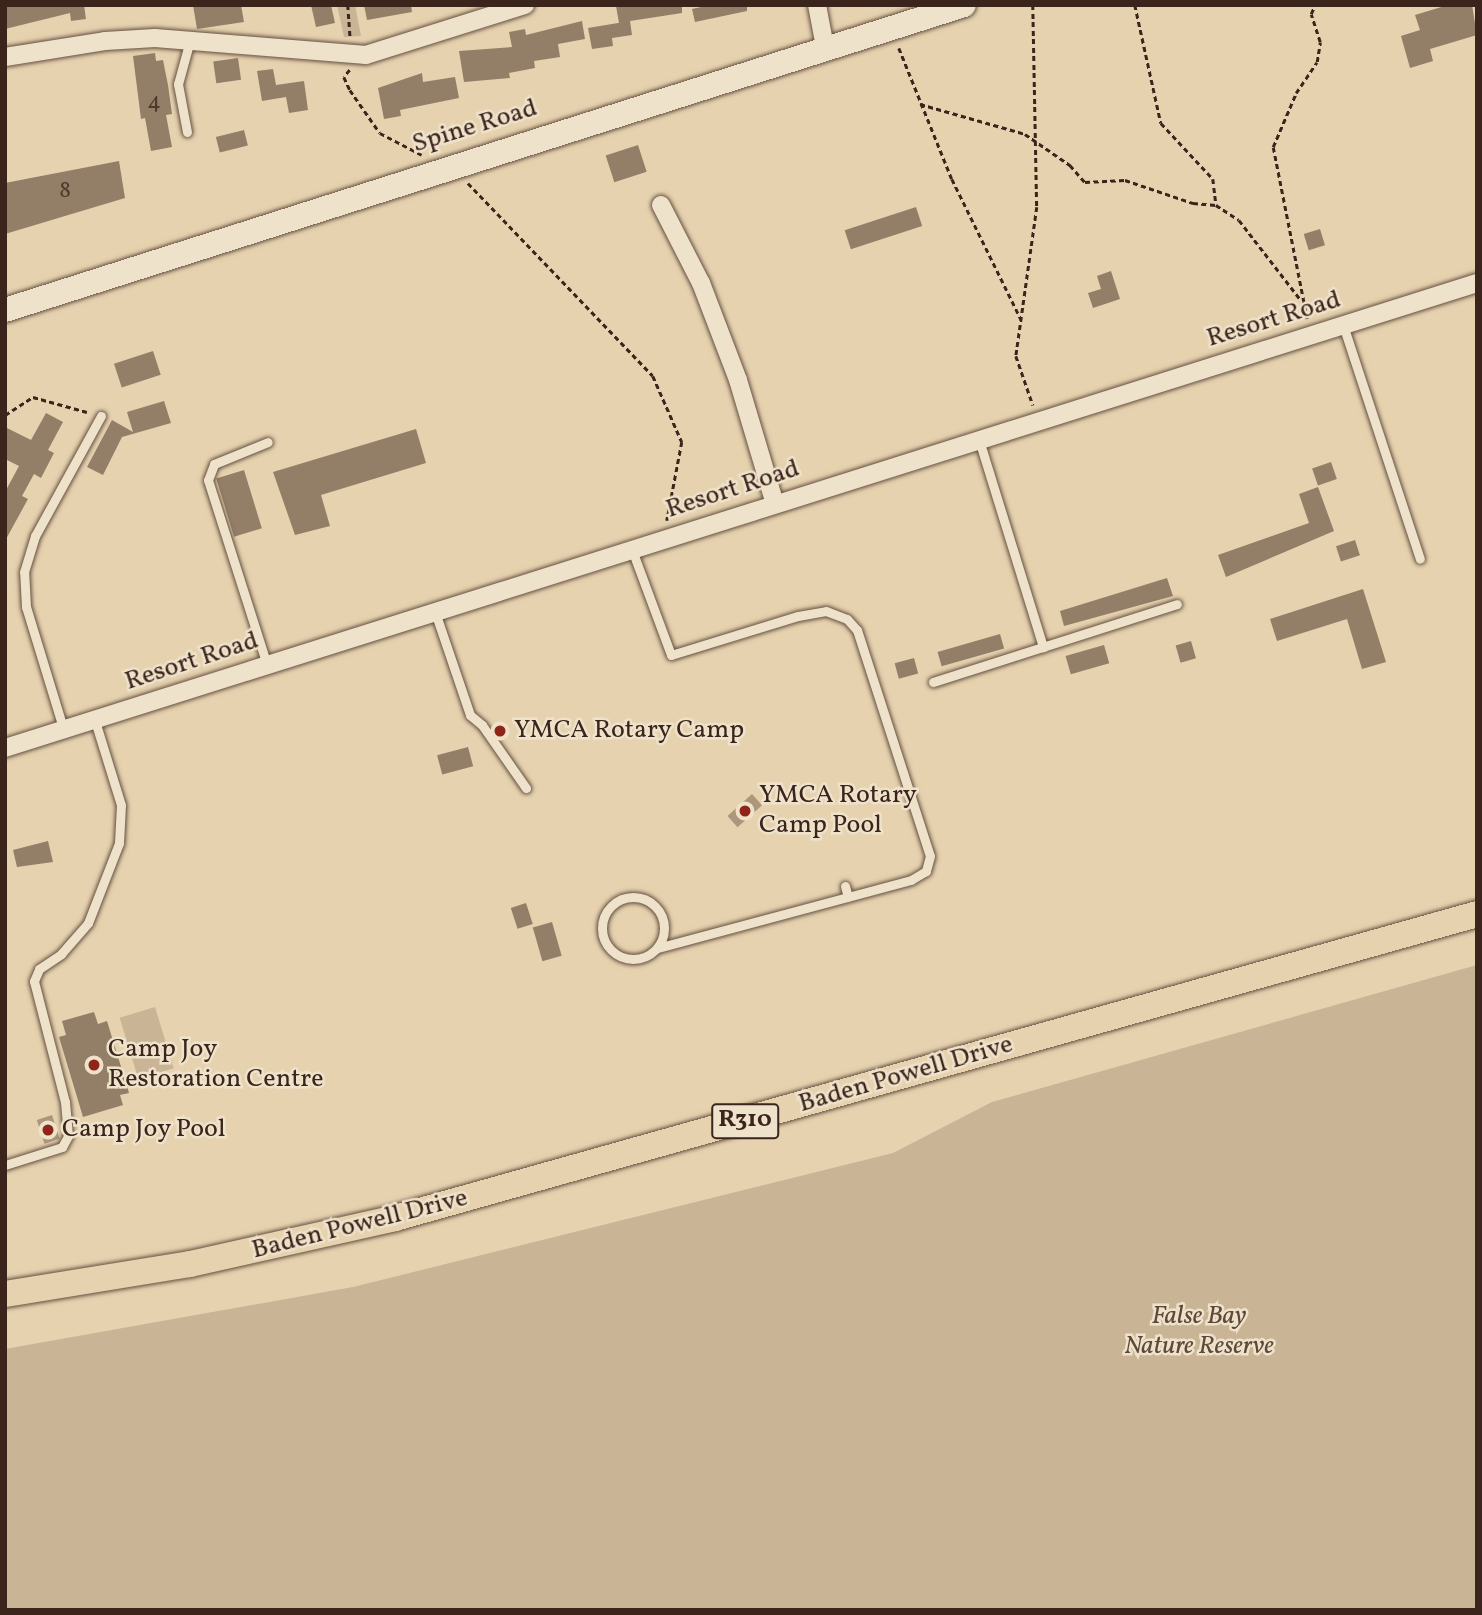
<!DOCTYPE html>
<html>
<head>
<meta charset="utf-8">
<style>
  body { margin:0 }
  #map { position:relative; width:1482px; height:1615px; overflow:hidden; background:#e6d2af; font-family:Vollkorn,serif }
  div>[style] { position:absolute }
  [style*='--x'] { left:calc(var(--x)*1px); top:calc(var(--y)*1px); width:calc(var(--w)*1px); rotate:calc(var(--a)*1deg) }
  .green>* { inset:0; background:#c9b496; transform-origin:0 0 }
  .water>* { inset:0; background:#ac977d; transform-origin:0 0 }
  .building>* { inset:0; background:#937e68; transform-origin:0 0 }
  .path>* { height:2.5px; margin-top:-1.25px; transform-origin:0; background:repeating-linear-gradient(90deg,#3a241b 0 5px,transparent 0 8.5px) }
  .roads { filter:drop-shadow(0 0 2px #655040) drop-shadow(0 0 2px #655040) }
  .service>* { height:9px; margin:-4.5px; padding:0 4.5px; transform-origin:4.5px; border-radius:4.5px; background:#efe2cb }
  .service>.ring { margin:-4.5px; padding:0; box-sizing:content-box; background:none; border:9px solid #efe2cb; border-radius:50% }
  .minor>* { height:18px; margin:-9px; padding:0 9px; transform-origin:9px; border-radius:9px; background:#efe2cb }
  .secondary>* { height:24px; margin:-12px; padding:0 12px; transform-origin:12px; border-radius:12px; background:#efe2cb }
  .primary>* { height:26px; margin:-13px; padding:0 13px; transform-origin:13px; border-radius:13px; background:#e6d2af }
  .dots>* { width:19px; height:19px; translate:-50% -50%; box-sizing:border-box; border:4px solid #efe2cb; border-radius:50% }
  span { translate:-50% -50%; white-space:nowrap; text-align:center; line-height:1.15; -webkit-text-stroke:5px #efe2cb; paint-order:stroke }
  .number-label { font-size:23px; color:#503a2e }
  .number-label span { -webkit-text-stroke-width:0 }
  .shield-label span { padding:2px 5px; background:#efe2cb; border:2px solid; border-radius:5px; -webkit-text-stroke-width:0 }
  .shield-label { font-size:24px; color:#3a241b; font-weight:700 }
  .street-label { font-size:26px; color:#3a241b }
  .poi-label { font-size:26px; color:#3a241b }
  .left { translate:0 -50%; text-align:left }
  .park-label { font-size:26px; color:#5e483a; font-style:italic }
  .frame { position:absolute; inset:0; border:7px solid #3a241b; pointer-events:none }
</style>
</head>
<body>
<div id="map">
  <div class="green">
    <i style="clip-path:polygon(337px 5px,355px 5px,361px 36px,344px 37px)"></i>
    <i style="clip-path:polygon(1477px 965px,1477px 1610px,5px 1610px,5px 1349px,353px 1287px,893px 1153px,992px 1102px)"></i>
    <i style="left:155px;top:1007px;width:64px;height:37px;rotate:73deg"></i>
  </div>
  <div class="water">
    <i style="left:752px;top:794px;width:15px;height:33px;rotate:48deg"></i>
    <i style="left:52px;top:1115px;width:25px;height:16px;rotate:72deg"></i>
  </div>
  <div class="building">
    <i style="clip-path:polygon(5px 5px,84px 5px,86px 19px,71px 21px,70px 13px,5px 29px)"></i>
    <i style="clip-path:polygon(193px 5px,241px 5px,244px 22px,197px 29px)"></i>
    <i style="clip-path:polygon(311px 5px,331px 5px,335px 23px,316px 27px)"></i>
    <i style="clip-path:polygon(364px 5px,411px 5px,412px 12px,367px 20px)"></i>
    <i style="clip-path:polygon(682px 5px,682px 13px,630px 21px,632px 35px,612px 38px,613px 46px,592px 49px,588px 28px,624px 22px,619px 23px,616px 6px)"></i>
    <i style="clip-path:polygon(710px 5px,747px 5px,747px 11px,695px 22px,692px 9px)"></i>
    <i style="clip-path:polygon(1448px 5px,1472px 5px,1477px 35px,1430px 49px,1433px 61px,1410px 68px,1401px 36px,1420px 30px,1415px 15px)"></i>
    <i style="clip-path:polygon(582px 21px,585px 39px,558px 44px,560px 57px,534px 61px,535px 68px,509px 73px,510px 78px,464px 82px,459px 51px,512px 47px,509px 32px,525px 29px,526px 35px)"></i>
    <i style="clip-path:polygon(155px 53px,156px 61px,163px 60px,168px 85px,172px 114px,166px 115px,172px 147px,151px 151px,145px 118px,141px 119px,133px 56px)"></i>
    <i style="left:238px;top:58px;width:22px;height:25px;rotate:82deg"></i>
    <i style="clip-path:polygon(273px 69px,276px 85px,304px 81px,308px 110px,289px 113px,286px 97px,262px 101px,257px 71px)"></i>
    <i style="clip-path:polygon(422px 73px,423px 82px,455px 77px,459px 98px,400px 110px,401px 116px,384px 119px,378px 88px)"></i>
    <i style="left:244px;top:130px;width:16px;height:29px;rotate:76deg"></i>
    <i style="left:638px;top:145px;width:28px;height:34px;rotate:72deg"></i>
    <i style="clip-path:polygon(119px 161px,125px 198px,5px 234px,5px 183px)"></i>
    <i style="left:916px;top:207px;width:20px;height:75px;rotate:72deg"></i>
    <i style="left:1320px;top:229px;width:17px;height:17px;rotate:73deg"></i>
    <i style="clip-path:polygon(1111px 271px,1120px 299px,1093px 308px,1088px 293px,1101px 289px,1097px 276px)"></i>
    <i style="left:153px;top:351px;width:25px;height:41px;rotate:72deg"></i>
    <i style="clip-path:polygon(164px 401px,171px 423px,122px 437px,103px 475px,87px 467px,112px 420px,133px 432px,127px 412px)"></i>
    <i style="clip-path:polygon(46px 413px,63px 422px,48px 450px,54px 453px,41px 478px,34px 474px,22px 496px,28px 499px,5px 541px,5px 492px,19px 466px,5px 459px,5px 427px,31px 440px)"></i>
    <i style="clip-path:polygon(416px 429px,426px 463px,321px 495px,330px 526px,295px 535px,273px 472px)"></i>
    <i style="left:1331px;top:462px;width:18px;height:20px;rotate:71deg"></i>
    <i style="left:244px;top:470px;width:61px;height:29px;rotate:73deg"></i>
    <i style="clip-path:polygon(1318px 487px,1334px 531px,1226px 577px,1218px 555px,1309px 523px,1299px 494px)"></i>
    <i style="left:1355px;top:540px;width:16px;height:20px;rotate:72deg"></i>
    <i style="clip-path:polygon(1167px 578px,1173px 596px,1064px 626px,1060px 611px)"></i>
    <i style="clip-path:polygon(1363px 589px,1386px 662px,1362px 669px,1347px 619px,1277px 641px,1270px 619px)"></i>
    <i style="left:1000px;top:634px;width:15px;height:65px;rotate:74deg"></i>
    <i style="left:1191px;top:641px;width:18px;height:16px;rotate:74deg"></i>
    <i style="left:1104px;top:645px;width:19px;height:40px;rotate:74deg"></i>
    <i style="left:914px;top:658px;width:16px;height:20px;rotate:75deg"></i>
    <i style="left:468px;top:747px;width:20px;height:32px;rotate:75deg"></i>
    <i style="clip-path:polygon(48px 841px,53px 862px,17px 867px,13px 850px)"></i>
    <i style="left:526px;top:903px;width:22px;height:16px;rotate:72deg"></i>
    <i style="left:552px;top:922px;width:35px;height:20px;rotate:74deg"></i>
    <i style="clip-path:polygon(94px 1012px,98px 1024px,107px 1021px,129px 1093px,120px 1095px,123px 1105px,83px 1117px,59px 1037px,66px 1035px,62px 1021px)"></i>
  </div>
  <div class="path">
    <i style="--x:348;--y:5;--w:31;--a:86"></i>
    <i style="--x:1033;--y:5;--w:202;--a:88.9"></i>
    <i style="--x:1037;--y:207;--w:150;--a:98"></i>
    <i style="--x:1016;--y:356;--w:52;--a:70.9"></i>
    <i style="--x:1135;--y:5;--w:121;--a:77.6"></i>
    <i style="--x:1161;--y:123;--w:76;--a:47.1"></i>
    <i style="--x:1213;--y:179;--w:26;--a:83"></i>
    <i style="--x:899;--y:48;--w:141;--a:68"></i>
    <i style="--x:952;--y:179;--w:156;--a:63.8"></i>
    <i style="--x:350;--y:70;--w:9;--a:131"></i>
    <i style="--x:344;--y:77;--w:14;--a:65"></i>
    <i style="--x:350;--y:90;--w:52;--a:55.1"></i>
    <i style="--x:380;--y:133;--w:47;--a:27.6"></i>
    <i style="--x:920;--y:104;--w:109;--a:15.9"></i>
    <i style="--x:1025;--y:134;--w:55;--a:34.6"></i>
    <i style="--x:1070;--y:165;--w:23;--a:49"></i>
    <i style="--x:1085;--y:182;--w:40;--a:-2.9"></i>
    <i style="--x:1125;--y:180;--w:72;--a:18.7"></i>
    <i style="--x:1193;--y:203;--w:23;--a:5"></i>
    <i style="--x:1216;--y:205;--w:27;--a:33"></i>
    <i style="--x:1239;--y:220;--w:100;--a:52.3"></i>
    <i style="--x:468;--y:183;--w:267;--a:46.2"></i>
    <i style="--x:653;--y:376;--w:72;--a:66.3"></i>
    <i style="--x:682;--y:442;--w:80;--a:100.8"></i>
    <i style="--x:1307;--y:319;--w:175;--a:-101.2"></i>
    <i style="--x:1273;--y:147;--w:59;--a:-66.9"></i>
    <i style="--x:1296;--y:93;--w:37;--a:-56"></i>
    <i style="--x:1317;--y:62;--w:20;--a:-81"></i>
    <i style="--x:1320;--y:42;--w:29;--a:-108"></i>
    <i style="--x:1311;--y:14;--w:10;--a:-66"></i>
    <i style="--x:5;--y:415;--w:33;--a:-33"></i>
    <i style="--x:33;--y:397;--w:56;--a:15.5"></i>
  </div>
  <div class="roads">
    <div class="service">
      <i style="--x:187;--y:132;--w:49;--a:-100.6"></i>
      <i style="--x:178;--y:84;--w:46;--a:-74.7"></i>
      <i style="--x:1343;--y:325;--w:246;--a:71.8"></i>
      <i style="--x:979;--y:440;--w:217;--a:72.8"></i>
      <i style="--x:632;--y:550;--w:112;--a:69.6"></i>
      <i style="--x:671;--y:655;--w:133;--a:-17.1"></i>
      <i style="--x:798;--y:616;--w:28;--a:-10"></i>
      <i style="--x:826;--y:611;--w:22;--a:21"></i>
      <i style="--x:847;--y:619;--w:15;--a:48"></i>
      <i style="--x:857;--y:630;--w:237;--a:72.1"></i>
      <i style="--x:930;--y:856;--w:16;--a:105"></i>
      <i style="--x:926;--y:871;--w:17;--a:149"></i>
      <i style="--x:911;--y:880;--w:262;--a:165"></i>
      <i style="--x:435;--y:612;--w:109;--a:71.2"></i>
      <i style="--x:470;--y:715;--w:16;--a:40"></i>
      <i style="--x:482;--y:725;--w:77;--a:55.1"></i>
      <i style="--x:267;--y:665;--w:194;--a:-107.7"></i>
      <i style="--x:208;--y:480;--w:17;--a:-69"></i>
      <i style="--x:214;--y:464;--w:58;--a:-22.2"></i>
      <i style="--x:933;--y:682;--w:256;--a:-17.7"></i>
      <i style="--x:64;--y:731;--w:130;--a:-107"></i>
      <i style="--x:26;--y:607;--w:35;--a:-93"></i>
      <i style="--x:24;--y:572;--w:38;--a:-73"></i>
      <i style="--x:35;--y:536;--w:137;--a:-61.2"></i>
      <i style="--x:845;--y:886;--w:11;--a:75"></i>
      <i class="ring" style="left:602px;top:897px;width:53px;height:53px"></i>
      <i style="--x:5;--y:1165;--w:60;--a:-17.5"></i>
      <i style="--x:62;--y:1147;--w:13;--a:-61"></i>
      <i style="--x:68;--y:1136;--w:34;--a:-95"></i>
      <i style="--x:65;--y:1102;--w:125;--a:-104.4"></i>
      <i style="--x:34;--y:981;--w:13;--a:-67"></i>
      <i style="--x:39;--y:969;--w:27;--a:-34"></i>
      <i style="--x:61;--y:954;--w:41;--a:-48.9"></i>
      <i style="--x:88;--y:923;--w:86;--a:-68.8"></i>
      <i style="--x:119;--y:843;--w:38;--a:-87"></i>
      <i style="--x:121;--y:805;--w:88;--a:-107.2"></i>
    </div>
    <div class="minor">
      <i style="--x:817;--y:5;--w:43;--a:79.2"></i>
      <i style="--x:5;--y:57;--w:101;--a:-9.1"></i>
      <i style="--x:105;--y:41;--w:50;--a:-3.4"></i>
      <i style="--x:155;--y:38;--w:212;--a:4.6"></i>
      <i style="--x:366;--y:55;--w:167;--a:-17.5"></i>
      <i style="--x:661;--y:205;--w:88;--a:62.9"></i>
      <i style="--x:701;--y:283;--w:104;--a:69.1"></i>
      <i style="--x:738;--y:380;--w:129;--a:73.4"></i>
      <i style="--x:5;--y:748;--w:1544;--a:-17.53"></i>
    </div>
    <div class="secondary">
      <i style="--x:5;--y:310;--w:1006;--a:-17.64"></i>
    </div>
    <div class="primary">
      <i style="--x:5;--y:1294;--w:187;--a:-9.2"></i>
      <i style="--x:190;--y:1264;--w:210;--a:-12.6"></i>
      <i style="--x:395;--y:1218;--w:1124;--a:-15.69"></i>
    </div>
  </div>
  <div class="dots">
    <i style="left:500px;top:731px;background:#8f2418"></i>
    <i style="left:745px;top:811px;background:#8f2418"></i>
    <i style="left:94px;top:1065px;background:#8f2418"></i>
    <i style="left:48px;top:1130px;background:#8f2418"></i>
  </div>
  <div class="number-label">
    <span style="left:154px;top:102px">4</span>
    <span style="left:65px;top:191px">8</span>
  </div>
  <div class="shield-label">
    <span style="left:745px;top:1121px">R310</span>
  </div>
  <div class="street-label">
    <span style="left:475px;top:127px;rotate:-17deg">Spine Road</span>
    <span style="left:1274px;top:320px;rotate:-17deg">Resort Road</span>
    <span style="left:733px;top:490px;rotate:-18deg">Resort Road</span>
    <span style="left:192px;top:662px;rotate:-18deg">Resort Road</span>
    <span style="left:906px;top:1075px;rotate:-16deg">Baden Powell Drive</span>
    <span style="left:360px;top:1225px;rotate:-14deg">Baden Powell Drive</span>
  </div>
  <div class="poi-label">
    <span class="left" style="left:514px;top:731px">YMCA Rotary Camp</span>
    <span class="left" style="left:759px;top:811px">YMCA Rotary<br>Camp Pool</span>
    <span class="left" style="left:108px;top:1065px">Camp Joy<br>Restoration Centre</span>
    <span class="left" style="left:62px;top:1130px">Camp Joy Pool</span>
  </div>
  <div class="park-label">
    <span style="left:1199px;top:1332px">False Bay<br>Nature Reserve</span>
  </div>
  <div class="frame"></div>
</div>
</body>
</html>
